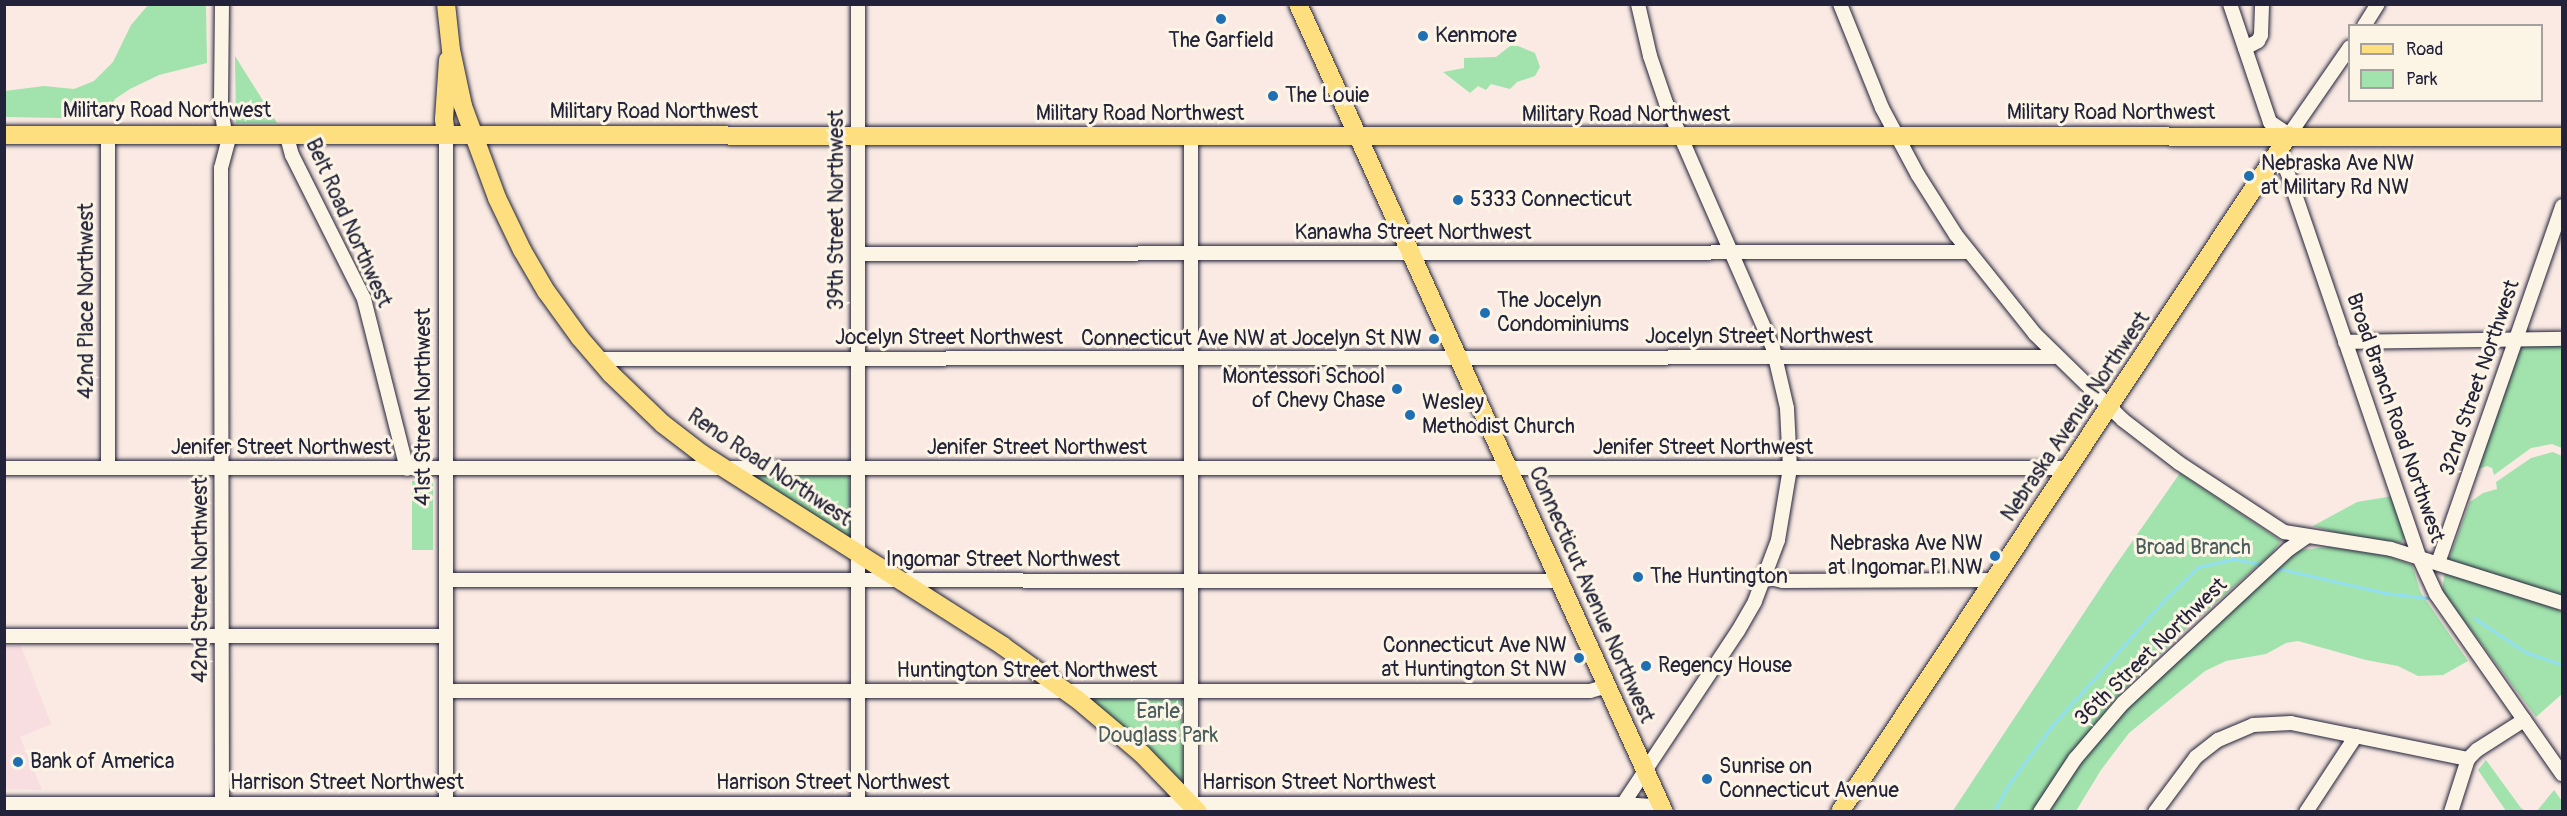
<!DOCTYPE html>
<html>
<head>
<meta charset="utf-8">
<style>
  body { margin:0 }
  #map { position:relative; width:2567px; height:816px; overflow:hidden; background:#faeae3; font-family:Pangolin,sans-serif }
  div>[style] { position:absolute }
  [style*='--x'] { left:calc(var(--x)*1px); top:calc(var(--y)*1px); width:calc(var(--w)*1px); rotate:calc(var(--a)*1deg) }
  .built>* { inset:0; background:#f8dde1 }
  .green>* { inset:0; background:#a2e3ad; transform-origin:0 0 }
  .stream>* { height:3px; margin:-1.5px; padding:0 1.5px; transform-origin:1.5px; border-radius:1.5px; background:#91dff0 }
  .roads { filter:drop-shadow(0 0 2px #22223b) drop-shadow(0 0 2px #22223b) }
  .minor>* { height:14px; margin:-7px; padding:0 7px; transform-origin:7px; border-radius:7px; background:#fcf5e5 }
  .major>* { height:18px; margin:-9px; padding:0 9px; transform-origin:9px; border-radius:9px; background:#fddf80 }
  .dots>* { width:16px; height:16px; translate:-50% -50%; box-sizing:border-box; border:3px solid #fcf5e5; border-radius:50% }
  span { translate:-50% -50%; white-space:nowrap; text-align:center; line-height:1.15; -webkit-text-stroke:6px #fcf5e5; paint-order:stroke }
  .poi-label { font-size:21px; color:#22223b }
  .left { translate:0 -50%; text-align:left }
  .right { translate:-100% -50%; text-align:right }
  .street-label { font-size:21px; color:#22223b }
  .park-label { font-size:21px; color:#485c5d }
  .frame { position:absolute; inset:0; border:6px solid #22223b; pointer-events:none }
  .legend { position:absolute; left:2348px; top:24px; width:195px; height:78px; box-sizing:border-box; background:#fcf5e5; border:2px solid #a5a1a1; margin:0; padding:8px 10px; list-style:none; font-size:18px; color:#22223b }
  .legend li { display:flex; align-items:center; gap:12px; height:30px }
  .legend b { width:30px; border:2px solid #a5a1a1 }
</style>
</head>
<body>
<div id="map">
  <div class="built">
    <i style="clip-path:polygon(5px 646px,21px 646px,51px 724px,20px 737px,42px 790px,5px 789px)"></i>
  </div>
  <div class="green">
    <i style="clip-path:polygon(149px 4px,206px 5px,207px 63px,159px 75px,130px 89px,115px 99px,112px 104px,111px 119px,5px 117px,5px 91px,44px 86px,74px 89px,94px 81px,113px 62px,131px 25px)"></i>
    <i style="clip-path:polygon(1510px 46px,1518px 46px,1535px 53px,1540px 67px,1535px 76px,1517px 82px,1510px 89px,1491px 84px,1486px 90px,1478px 86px,1470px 93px,1443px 72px,1464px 68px,1464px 58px,1496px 57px)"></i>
    <i style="clip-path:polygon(235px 56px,277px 123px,236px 123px)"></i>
    <i style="clip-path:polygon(2526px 345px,2562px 346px,2562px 448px,2552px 444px,2531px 448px,2494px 475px,2492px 468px,2487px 466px,2478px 469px,2520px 349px)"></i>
    <i style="clip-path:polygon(2553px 452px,2562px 456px,2562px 599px,2454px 563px,2449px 559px,2470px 502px,2483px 493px,2497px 489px,2496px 482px,2531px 458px)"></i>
    <i style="clip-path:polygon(2180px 473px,2281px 541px,2272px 553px,2187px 628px,2118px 696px,2062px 765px,2033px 811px,1952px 812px,2113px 569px)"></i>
    <i style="clip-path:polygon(760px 475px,849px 476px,851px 538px,849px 540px,756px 478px)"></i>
    <i style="left:412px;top:481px;width:21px;height:69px"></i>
    <i style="clip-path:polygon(2393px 496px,2406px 536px,2401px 543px,2344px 535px,2313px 526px,2357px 502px)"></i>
    <i style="clip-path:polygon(2329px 547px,2388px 556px,2412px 565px,2421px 593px,2468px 661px,2443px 675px,2418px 676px,2398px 666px,2366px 660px,2298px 641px,2286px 643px,2266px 654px,2226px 661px,2205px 671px,2129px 733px,2101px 770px,2076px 811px,2049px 812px,2089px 747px,2124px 707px,2299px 550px)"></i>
    <i style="clip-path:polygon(2445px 572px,2457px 574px,2562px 611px,2562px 694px,2536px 717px,2442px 591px)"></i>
    <i style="clip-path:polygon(1096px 698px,1182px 699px,1183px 780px,1180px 781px,1093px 702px)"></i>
    <i style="clip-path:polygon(2486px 760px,2521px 808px,2526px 811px,2506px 811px,2478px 770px)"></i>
    <i style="clip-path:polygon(2554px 790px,2562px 801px,2562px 811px,2537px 811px)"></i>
  </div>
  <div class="stream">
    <i style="--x:2277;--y:568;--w:111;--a:13"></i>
    <i style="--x:2385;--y:593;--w:43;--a:6.6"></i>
    <i style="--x:2474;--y:618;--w:61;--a:33.7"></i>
    <i style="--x:2525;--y:652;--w:39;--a:19"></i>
    <i style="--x:1993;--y:812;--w:32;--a:-60"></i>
    <i style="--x:2009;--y:784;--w:71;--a:-53.6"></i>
    <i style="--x:2051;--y:727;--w:174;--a:-48.3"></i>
    <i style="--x:2167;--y:597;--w:43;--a:-44.1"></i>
    <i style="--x:2198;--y:567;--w:37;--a:-13"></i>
    <i style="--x:2234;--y:559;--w:32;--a:11"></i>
  </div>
  <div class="roads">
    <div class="minor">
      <i style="--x:222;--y:4;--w:104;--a:90.6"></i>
      <i style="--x:221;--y:108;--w:26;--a:81"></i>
      <i style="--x:858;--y:4;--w:808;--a:90"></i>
      <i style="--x:1840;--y:4;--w:112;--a:68"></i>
      <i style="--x:1882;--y:108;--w:76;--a:61.8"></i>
      <i style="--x:1918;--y:175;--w:71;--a:57.7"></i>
      <i style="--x:1956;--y:235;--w:127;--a:51.4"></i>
      <i style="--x:2035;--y:334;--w:123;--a:44.3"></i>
      <i style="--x:2123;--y:420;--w:71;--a:37.5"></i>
      <i style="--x:2179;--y:463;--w:126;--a:33.3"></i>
      <i style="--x:2284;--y:532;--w:108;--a:9"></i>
      <i style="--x:2391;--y:549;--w:179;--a:17.5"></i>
      <i style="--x:2230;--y:4;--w:125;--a:71.3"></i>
      <i style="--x:2270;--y:122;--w:23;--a:34"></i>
      <i style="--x:2289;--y:135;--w:107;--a:-55.3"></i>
      <i style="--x:2364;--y:26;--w:26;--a:-58"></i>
      <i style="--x:2245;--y:48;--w:15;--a:-28"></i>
      <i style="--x:2258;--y:41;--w:7;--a:-63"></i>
      <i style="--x:2261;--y:35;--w:31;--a:-88"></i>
      <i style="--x:286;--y:133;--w:23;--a:75"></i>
      <i style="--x:292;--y:155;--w:161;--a:63.4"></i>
      <i style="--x:364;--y:299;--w:175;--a:75.8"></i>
      <i style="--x:108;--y:134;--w:334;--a:90"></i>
      <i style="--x:446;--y:134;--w:678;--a:90"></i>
      <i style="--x:1191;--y:137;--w:672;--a:90"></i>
      <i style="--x:2277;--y:153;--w:21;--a:61"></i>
      <i style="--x:2287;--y:171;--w:408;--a:71.1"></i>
      <i style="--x:2419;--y:557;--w:41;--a:65.3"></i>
      <i style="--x:2436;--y:594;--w:220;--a:55"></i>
      <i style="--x:858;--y:254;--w:1110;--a:-0.1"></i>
      <i style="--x:2345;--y:342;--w:217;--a:-0.8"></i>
      <i style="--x:598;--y:359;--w:1457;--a:-0.08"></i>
      <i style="--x:4;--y:468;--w:2065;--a:0"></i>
      <i style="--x:2438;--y:563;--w:378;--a:-70.8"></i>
      <i style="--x:1766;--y:577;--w:17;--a:13"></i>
      <i style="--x:1783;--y:581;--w:211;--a:-0.3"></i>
      <i style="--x:446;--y:580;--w:1113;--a:0.05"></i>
      <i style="--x:4;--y:636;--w:442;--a:0"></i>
      <i style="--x:446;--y:691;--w:1144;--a:0"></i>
      <i style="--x:1590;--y:691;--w:18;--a:-16"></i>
      <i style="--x:4;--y:804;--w:1619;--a:0"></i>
      <i style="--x:1623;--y:804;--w:39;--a:4"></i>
      <i style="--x:1619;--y:810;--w:215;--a:-56.4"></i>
      <i style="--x:1738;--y:631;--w:34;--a:-60"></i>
      <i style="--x:1755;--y:601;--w:65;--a:-69.3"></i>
      <i style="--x:1778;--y:540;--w:73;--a:-80.5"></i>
      <i style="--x:1790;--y:468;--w:60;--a:-92.9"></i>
      <i style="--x:1787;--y:408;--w:62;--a:-103.1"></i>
      <i style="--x:1773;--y:348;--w:267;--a:-113.6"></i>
      <i style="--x:1666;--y:103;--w:50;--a:-108.8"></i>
      <i style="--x:1650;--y:56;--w:53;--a:-103"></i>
      <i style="--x:222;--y:812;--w:644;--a:-90.09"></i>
      <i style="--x:221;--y:168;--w:35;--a:-75"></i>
      <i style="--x:2040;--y:812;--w:64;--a:-56.6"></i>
      <i style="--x:2075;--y:759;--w:74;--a:-49.4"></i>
      <i style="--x:2123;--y:703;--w:226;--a:-42.9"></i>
      <i style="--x:2289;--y:549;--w:21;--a:-35"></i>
      <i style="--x:2155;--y:812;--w:69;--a:-53.3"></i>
      <i style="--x:2196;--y:757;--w:28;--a:-38"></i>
      <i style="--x:2218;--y:740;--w:38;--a:-23"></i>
      <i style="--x:2253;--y:725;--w:38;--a:-3"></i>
      <i style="--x:2291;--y:723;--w:181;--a:11.5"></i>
      <i style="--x:2468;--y:759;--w:13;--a:-45"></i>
      <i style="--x:2477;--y:750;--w:56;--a:-32.6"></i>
      <i style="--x:2306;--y:812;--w:91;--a:-56.7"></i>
      <i style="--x:2451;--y:812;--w:56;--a:-72.2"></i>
    </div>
    <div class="major">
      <i style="--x:446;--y:4;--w:46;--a:83.8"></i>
      <i style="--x:451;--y:50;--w:57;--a:77.9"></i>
      <i style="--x:463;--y:106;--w:98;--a:69.7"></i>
      <i style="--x:497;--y:198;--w:58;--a:64.3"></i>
      <i style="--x:522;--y:250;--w:48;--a:59.7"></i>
      <i style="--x:546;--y:291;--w:58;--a:54.1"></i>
      <i style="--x:580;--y:338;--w:48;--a:49.3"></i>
      <i style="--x:611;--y:374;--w:72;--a:43.9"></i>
      <i style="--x:663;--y:424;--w:49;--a:37.6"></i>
      <i style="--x:702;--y:454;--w:357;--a:32.5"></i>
      <i style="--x:1003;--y:646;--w:92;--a:35.8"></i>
      <i style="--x:1078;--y:700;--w:84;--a:40.2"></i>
      <i style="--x:1142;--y:754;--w:81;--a:46"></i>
      <i style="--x:1298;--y:4;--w:887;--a:65.63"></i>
      <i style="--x:446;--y:134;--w:15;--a:-98"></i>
      <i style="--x:444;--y:119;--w:59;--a:-86.1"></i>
      <i style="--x:4;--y:135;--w:2558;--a:0.04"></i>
      <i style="--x:1840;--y:812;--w:812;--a:-56.45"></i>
    </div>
  </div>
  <div class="dots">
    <i style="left:1221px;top:19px;background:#1f6fb2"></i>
    <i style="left:1423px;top:36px;background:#1f6fb2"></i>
    <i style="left:1273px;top:96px;background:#1f6fb2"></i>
    <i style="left:2249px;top:176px;background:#1f6fb2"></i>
    <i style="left:1458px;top:200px;background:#1f6fb2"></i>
    <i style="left:1485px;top:313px;background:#1f6fb2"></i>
    <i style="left:1434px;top:339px;background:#1f6fb2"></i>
    <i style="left:1397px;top:389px;background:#1f6fb2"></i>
    <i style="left:1410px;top:415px;background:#1f6fb2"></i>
    <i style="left:1995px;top:556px;background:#1f6fb2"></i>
    <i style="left:1638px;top:577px;background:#1f6fb2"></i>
    <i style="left:1579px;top:658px;background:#1f6fb2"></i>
    <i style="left:1646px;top:666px;background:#1f6fb2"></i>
    <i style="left:18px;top:762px;background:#1f6fb2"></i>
    <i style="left:1707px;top:779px;background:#1f6fb2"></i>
  </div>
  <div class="poi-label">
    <span class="left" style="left:1435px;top:36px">Kenmore</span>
    <span style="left:1221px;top:41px">The Garfield</span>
    <span class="left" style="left:1285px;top:96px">The Louie</span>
    <span class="left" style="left:2261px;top:176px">Nebraska Ave NW<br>at Military Rd NW</span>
    <span class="left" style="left:1470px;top:200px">5333 Connecticut</span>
    <span class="left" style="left:1497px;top:313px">The Jocelyn<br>Condominiums</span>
    <span class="right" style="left:1422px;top:339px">Connecticut Ave NW at Jocelyn St NW</span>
    <span class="right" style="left:1385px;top:389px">Montessori School<br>of Chevy Chase</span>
    <span class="left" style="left:1422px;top:415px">Wesley<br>Methodist Church</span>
    <span class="right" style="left:1983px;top:556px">Nebraska Ave NW<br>at Ingomar Pl NW</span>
    <span class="left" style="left:1650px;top:577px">The Huntington</span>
    <span class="right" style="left:1567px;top:658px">Connecticut Ave NW<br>at Huntington St NW</span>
    <span class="left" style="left:1658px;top:666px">Regency House</span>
    <span class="left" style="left:30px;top:762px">Bank of America</span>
    <span class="left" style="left:1719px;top:779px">Sunrise on<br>Connecticut Avenue</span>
  </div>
  <div class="street-label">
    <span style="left:167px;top:111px">Military Road Northwest</span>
    <span style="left:654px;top:112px">Military Road Northwest</span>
    <span style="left:2111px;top:113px">Military Road Northwest</span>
    <span style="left:1140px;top:114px">Military Road Northwest</span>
    <span style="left:1626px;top:115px">Military Road Northwest</span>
    <span style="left:837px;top:210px;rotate:-90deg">39th Street Northwest</span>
    <span style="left:348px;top:223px;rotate:66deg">Belt Road Northwest</span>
    <span style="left:1413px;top:233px">Kanawha Street Northwest</span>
    <span style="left:87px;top:301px;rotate:-90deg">42nd Place Northwest</span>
    <span style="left:1759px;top:337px">Jocelyn Street Northwest</span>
    <span style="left:949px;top:338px">Jocelyn Street Northwest</span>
    <span style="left:2480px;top:378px;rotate:-71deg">32nd Street Northwest</span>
    <span style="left:424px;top:407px;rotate:-90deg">41st Street Northwest</span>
    <span style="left:2076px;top:417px;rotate:-56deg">Nebraska Avenue Northwest</span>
    <span style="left:2395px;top:418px;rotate:71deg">Broad Branch Road Northwest</span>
    <span style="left:281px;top:448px">Jenifer Street Northwest</span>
    <span style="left:1037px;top:448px">Jenifer Street Northwest</span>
    <span style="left:1703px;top:448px">Jenifer Street Northwest</span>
    <span style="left:769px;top:468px;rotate:34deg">Reno Road Northwest</span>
    <span style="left:1003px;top:560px">Ingomar Street Northwest</span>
    <span style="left:201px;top:580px;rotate:-90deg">42nd Street Northwest</span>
    <span style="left:1591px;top:595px;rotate:66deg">Connecticut Avenue Northwest</span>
    <span style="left:2151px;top:652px;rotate:-44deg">36th Street Northwest</span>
    <span style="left:1027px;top:671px">Huntington Street Northwest</span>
    <span style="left:347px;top:783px">Harrison Street Northwest</span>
    <span style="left:833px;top:783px">Harrison Street Northwest</span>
    <span style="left:1319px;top:783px">Harrison Street Northwest</span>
  </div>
  <div class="park-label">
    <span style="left:2193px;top:548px">Broad Branch</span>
    <span style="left:1158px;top:724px">Earle<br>Douglass Park</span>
  </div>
  <div class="frame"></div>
  <ul class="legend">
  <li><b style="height:8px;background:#fddf80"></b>Road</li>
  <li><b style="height:16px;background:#a2e3ad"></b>Park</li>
  </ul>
</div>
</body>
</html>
